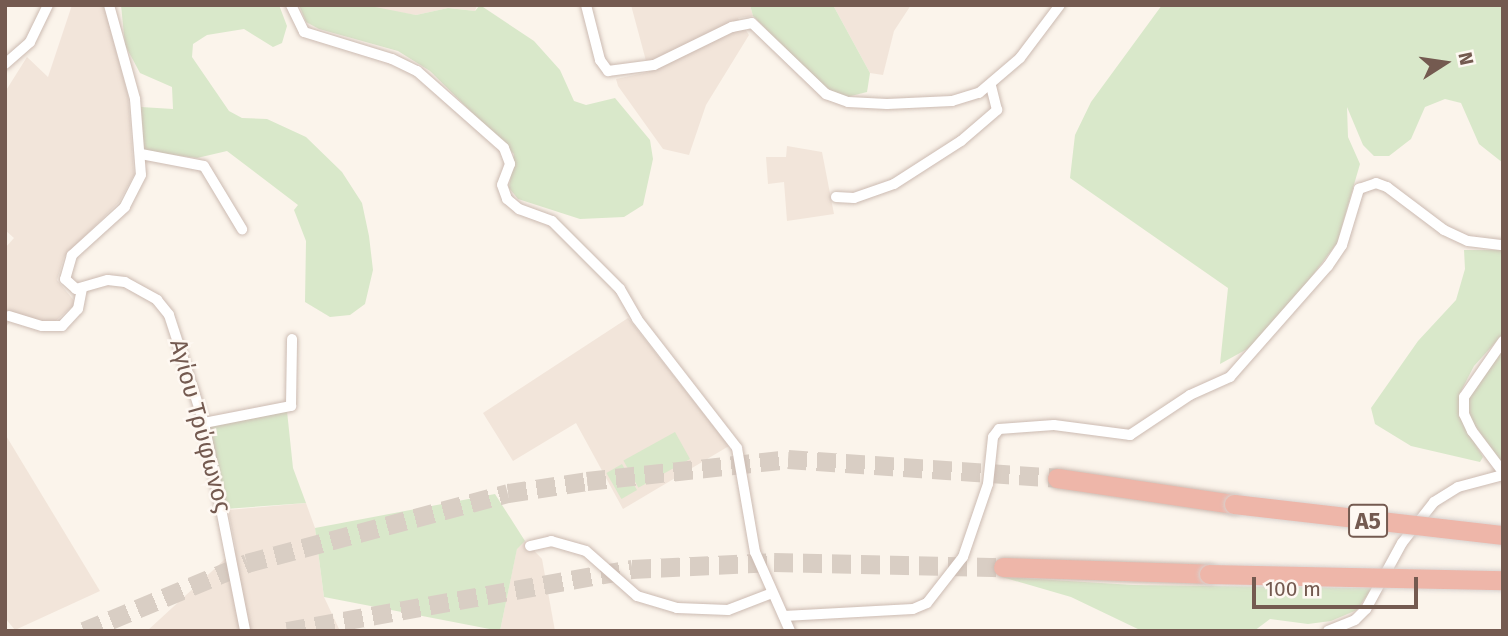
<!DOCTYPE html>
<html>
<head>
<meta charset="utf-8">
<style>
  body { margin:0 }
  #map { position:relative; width:1508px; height:636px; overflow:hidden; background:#fbf4eb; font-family:"Fira Sans",sans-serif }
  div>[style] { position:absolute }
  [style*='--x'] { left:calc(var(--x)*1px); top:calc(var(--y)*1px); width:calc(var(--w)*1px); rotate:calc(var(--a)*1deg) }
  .residential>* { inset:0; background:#f2e5da }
  .green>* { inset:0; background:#d9e8ca; transform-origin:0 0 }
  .motorway-tunnel>* { height:19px; margin-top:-9.5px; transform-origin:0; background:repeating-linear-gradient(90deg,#d9cec4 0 19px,transparent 0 29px) }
  .roads { filter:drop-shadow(0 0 2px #ccbbb2) drop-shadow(0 0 2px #ccbbb2) }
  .minor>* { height:10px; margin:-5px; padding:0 5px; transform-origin:5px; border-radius:5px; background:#fff }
  .motorway>* { height:19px; margin:-9.5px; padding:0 9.5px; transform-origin:9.5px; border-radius:9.5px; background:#eeb6a9 }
  .bridges { filter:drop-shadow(0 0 2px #d8d1ce) drop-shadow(0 0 2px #d8d1ce) }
  .motorway-bridge>* { height:19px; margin:-9.5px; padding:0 9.5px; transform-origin:9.5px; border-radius:9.5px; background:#eeb6a9 }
  span { translate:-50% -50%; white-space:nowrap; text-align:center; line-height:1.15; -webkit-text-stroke:5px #fef8f2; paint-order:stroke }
  .shield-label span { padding:2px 5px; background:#fef8f2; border:2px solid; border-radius:5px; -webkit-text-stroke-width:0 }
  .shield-label { font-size:23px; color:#745a50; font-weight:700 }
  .street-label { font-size:24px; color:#745a50 }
  .frame { position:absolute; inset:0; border:7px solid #745a50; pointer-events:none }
  .north { position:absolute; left:1410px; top:28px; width:70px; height:70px; -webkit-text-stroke:5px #fef8f2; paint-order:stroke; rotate:78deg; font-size:19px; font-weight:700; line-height:28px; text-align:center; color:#745a50 }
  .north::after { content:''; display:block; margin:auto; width:24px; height:32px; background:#745a50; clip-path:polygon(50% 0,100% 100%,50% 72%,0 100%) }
  .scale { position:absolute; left:1252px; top:577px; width:166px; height:32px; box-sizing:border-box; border:4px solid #745a50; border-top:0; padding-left:9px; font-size:21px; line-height:24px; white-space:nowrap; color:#745a50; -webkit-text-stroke:5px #fef8f2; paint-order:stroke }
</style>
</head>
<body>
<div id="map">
  <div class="residential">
    <i style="clip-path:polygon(72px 5px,104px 5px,128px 95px,134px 175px,119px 202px,64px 257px,57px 280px,76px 303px,52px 324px,16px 315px,5px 328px,5px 248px,14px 238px,5px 230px,5px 92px,27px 57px,48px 77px)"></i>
    <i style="clip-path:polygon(477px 5px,475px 11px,448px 8px,416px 15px,364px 7px)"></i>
    <i style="clip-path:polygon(631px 5px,750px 5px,753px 16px,738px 18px,749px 35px,706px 105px,689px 155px,663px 149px,618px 86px,616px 79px,649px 72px)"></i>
    <i style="clip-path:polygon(833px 5px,911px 5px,894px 31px,883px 75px,870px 73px)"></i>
    <i style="clip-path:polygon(787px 146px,822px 152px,834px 214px,787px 221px,784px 182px,768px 184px,766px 157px,786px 157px)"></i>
    <i style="clip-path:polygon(628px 318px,729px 446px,623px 509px,576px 423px,513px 461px,483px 413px)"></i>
    <i style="clip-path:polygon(5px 434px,100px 591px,15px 630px,5px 618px)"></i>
    <i style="clip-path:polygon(306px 503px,315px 528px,324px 597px,340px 631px,147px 631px,236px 549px,228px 510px)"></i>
    <i style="clip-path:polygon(525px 541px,542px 559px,555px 631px,500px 631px,517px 548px)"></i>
  </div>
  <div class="green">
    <i style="clip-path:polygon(121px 5px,279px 5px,287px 26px,282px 43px,273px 47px,244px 29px,207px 35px,193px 44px,192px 57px,229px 111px,242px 118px,267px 119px,306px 137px,342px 172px,362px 203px,369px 236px,373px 270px,365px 304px,350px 315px,330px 317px,305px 302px,306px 241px,294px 210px,298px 205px,227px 151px,197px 158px,144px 151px,141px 107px,173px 109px,172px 87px,140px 73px,125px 45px)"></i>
    <i style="clip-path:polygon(299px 5px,365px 5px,416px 15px,448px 8px,475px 11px,480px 5px,534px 41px,560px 70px,574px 101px,586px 105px,615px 98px,650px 140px,653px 159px,643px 205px,624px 217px,580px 219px,518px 199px,509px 188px,514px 154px,430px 71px,398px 51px,319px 29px,306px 22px)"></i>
    <i style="clip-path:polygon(750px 5px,833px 5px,870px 73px,867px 92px,847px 97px,832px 94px,753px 16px)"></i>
    <i style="clip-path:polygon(1162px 5px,1503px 5px,1503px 163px,1479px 144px,1461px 103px,1445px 99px,1425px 107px,1411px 139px,1389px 156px,1374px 156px,1363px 145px,1347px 107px,1348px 137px,1360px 164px,1337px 243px,1294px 300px,1249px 348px,1220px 364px,1228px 288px,1070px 178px,1075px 135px,1091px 102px)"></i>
    <i style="clip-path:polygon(1464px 250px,1503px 250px,1503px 334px,1474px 366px,1459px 395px,1459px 416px,1483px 457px,1480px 462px,1411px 446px,1375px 424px,1371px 408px,1418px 341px,1456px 300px,1465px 269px)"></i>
    <i style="clip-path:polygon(1503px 347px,1503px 464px,1470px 419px,1468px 395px)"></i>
    <i style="clip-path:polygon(287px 411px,293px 468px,306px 503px,225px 509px,207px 424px)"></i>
    <i style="left:675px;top:432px;width:31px;height:59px;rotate:61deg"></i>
    <i style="left:622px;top:464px;width:30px;height:18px;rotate:60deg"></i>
    <i style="clip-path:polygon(495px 494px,525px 541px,517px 549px,500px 631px,324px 597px,315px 528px)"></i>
    <i style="clip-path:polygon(1002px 577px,1133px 585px,1372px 588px,1357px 610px,1331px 621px,1308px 624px,1270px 619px,1254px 631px,1142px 631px,1071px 597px)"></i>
  </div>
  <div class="motorway-tunnel">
    <i style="--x:84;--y:631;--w:177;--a:-22.6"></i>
    <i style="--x:247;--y:563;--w:270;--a:-15"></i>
    <i style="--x:508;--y:493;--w:80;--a:-8.6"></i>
    <i style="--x:587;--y:481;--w:202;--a:-6.2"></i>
    <i style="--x:788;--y:459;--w:270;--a:4"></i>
    <i style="--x:287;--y:631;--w:351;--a:-10.2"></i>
    <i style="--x:632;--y:569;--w:142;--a:-2.8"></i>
    <i style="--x:774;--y:562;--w:229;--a:1.3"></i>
  </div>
  <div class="roads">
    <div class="minor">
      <i style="--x:109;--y:5;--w:98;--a:74.5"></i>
      <i style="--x:135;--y:99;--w:76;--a:85.5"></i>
      <i style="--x:141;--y:175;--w:36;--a:117"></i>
      <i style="--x:125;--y:207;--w:72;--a:137.8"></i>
      <i style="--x:72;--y:255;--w:25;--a:106"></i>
      <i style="--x:65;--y:279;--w:15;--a:42"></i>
      <i style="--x:76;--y:289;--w:33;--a:-16"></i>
      <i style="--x:108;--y:280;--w:17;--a:7"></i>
      <i style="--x:125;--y:282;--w:37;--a:29"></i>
      <i style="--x:157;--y:300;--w:19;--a:51"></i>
      <i style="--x:169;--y:315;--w:114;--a:72"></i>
      <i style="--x:204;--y:423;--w:212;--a:78.8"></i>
      <i style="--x:291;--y:5;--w:30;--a:64"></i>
      <i style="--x:304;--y:32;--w:92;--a:17.1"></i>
      <i style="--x:392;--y:59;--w:28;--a:26"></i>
      <i style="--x:417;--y:71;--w:116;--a:41.5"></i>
      <i style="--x:504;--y:148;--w:17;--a:69"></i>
      <i style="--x:510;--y:164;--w:22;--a:111"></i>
      <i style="--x:502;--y:185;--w:15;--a:70"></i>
      <i style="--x:507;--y:199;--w:16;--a:40"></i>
      <i style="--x:519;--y:209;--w:35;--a:20"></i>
      <i style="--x:552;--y:221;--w:96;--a:45"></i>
      <i style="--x:620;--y:289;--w:34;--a:60"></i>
      <i style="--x:637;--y:319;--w:163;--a:52.2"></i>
      <i style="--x:737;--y:448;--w:106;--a:80.2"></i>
      <i style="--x:755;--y:552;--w:86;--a:66.1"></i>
      <i style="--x:586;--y:5;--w:57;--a:75.7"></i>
      <i style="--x:600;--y:60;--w:14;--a:54"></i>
      <i style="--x:608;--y:71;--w:46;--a:-7.4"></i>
      <i style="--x:654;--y:65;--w:87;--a:-26"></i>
      <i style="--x:732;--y:27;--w:20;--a:-11"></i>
      <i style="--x:752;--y:23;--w:103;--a:43.8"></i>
      <i style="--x:826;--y:94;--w:23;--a:20"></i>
      <i style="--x:848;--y:102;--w:39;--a:3"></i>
      <i style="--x:887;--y:104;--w:65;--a:-2.6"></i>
      <i style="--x:952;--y:101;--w:28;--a:-17"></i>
      <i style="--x:979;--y:93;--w:54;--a:-40.5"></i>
      <i style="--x:1020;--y:58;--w:66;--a:-53"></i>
      <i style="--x:5;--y:64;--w:33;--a:-41"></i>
      <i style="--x:30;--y:42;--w:41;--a:-64.1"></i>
      <i style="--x:141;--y:154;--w:64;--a:10.8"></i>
      <i style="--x:204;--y:166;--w:74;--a:58.9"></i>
      <i style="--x:836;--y:197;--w:18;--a:3"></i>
      <i style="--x:854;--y:198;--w:42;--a:-19.3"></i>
      <i style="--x:894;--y:184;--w:80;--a:-32.7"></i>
      <i style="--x:961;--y:141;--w:48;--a:-40.7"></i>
      <i style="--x:997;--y:110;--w:25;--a:-104"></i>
      <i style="--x:9;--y:316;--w:34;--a:17"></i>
      <i style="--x:42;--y:326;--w:20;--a:0"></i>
      <i style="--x:62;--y:326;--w:23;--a:-47"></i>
      <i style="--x:78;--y:309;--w:20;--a:-79"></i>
      <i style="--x:1503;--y:341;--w:68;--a:124.9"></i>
      <i style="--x:1464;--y:397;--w:17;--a:90"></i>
      <i style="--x:1464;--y:414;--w:19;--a:65"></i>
      <i style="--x:1472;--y:431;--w:51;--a:52.9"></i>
      <i style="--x:204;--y:423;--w:89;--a:-11.1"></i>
      <i style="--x:291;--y:406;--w:67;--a:-89.1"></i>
      <i style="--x:530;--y:546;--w:22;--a:-13"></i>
      <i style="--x:551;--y:541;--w:36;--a:16"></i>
      <i style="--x:586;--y:551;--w:68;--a:41.4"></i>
      <i style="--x:637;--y:596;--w:42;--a:16.7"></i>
      <i style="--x:677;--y:608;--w:51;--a:2.2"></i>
      <i style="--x:728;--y:610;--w:47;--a:-21.1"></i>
      <i style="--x:784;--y:616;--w:129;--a:-3.1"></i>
      <i style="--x:913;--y:609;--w:15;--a:-23"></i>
      <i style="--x:927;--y:603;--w:58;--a:-52"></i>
      <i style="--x:963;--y:557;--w:77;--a:-71.1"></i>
      <i style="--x:988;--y:484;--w:47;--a:-83.9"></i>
      <i style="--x:993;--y:437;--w:10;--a:-53"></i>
      <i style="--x:999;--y:429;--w:55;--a:-4.2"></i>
      <i style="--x:1054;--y:425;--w:77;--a:7.5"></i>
      <i style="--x:1130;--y:435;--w:72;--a:-33.7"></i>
      <i style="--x:1190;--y:395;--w:44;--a:-24.2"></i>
      <i style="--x:1230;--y:377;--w:148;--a:-48.6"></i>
      <i style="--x:1328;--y:266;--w:25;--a:-56"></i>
      <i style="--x:1342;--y:245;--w:59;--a:-73.1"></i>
      <i style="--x:1359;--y:189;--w:18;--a:-19"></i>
      <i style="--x:1376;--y:183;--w:12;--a:20"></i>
      <i style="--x:1387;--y:187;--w:71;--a:37"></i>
      <i style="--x:1444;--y:230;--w:26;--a:25"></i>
      <i style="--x:1468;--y:241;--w:35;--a:7"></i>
      <i style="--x:1328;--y:631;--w:29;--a:-22"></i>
      <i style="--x:1355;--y:620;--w:16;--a:-45"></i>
      <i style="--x:1366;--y:609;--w:75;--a:-61.4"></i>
      <i style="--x:1402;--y:543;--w:52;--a:-52"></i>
      <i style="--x:1434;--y:502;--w:28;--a:-32"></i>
      <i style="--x:1458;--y:487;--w:47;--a:-14.9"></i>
    </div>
    <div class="motorway">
      <i style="--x:1057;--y:478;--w:179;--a:8.4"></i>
      <i style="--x:1003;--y:567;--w:206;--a:1.9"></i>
    </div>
  </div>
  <div class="bridges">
    <div class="motorway-bridge">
      <i style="--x:1234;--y:504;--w:271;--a:6.6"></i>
      <i style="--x:1209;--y:574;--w:294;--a:1.2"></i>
    </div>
  </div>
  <div class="shield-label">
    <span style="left:1368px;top:521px">Α5</span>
  </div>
  <div class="street-label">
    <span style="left:200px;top:426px;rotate:75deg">Αγίου Τρύφωνος</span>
  </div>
  <div class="frame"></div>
  <div class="north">N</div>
  <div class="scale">100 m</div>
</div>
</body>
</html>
